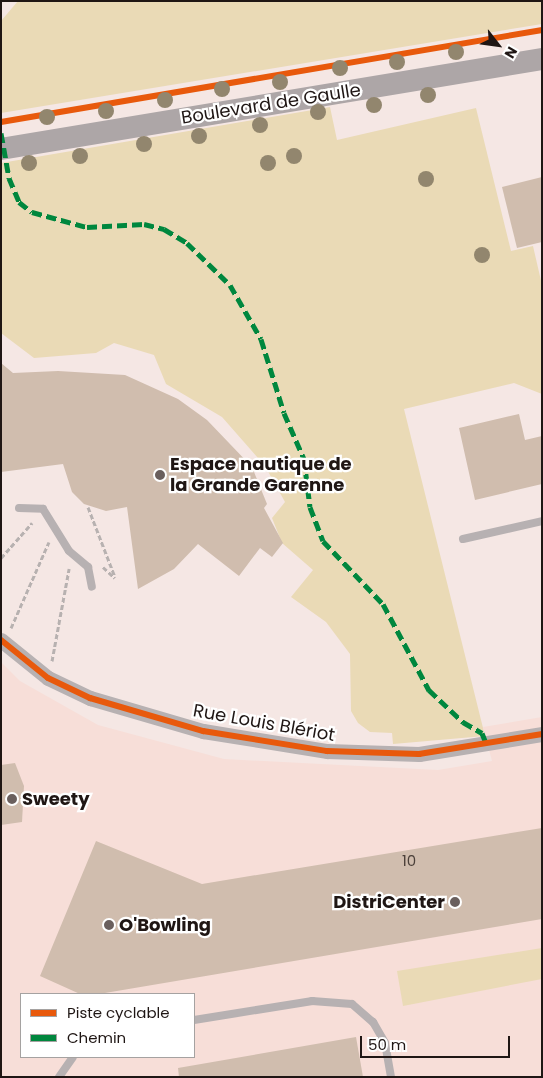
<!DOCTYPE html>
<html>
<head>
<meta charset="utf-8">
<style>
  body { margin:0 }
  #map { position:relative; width:543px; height:1078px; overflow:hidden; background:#f5e7e4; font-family:Poppins,sans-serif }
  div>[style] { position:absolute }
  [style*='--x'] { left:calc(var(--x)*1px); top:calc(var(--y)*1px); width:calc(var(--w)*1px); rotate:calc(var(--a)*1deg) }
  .built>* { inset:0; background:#f7ded8 }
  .green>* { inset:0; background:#eadab6 }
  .building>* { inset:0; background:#d0bdae }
  .path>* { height:3px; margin-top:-1.5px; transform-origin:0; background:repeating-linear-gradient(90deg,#b7b1b0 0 5px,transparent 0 7.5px) }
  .service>* { height:8px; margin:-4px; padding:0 4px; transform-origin:4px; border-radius:4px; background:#b7b1b2 }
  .minor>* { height:15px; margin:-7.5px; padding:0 7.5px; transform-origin:7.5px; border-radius:7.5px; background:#b7b1b2 }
  .secondary>* { height:22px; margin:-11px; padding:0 11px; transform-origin:11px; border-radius:11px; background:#ada6a7 }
  .quiet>* { height:5px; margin-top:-2.5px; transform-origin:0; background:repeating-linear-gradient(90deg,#00873e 0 10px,transparent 0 15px) }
  .cycleway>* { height:6px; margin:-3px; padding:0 3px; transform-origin:3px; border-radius:3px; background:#e8590c }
  .trees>* { width:16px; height:16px; margin:-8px; border-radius:50%; background:#92866e }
  .dots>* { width:14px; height:14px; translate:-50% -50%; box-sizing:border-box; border:2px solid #fff; border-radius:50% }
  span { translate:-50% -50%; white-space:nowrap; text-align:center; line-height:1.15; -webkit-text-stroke:4.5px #fff; paint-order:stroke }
  .number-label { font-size:15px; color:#4b403a }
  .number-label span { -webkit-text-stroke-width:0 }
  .street-label { font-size:18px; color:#1f1614 }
  .poi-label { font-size:18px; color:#1f1614; font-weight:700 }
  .left { translate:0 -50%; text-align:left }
  .right { translate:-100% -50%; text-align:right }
  .frame { position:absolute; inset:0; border:2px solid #1f1614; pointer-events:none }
  .legend { position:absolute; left:20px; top:993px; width:175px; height:65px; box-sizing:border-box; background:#fff; border:1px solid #a5a2a1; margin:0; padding:6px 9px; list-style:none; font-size:15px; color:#1f1614 }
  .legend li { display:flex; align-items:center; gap:10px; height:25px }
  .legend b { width:25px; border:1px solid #a5a2a1 }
  .north { position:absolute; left:473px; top:20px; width:50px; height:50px; -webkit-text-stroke:4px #fff; paint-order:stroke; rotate:120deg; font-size:14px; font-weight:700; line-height:20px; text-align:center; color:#1f1614 }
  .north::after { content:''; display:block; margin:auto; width:18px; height:22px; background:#1f1614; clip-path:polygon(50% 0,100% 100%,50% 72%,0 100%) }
  .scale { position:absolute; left:360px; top:1036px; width:150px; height:22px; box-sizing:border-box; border:2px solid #1f1614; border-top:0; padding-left:6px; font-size:15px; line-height:18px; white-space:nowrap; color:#1f1614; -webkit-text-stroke:4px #fff; paint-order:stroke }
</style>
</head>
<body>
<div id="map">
  <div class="built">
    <i style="clip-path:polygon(evenodd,1px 662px,20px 681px,98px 725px,224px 759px,438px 770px,492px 761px,483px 727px,542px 717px,542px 1077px,1px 1077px,1px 662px,21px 994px,194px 994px,194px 1057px,21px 1057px,21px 994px)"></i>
  </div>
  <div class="green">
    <i style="clip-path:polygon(18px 1px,542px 1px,542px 24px,1px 113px,1px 21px)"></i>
    <i style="clip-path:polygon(330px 107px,337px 140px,476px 108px,511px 251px,533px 246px,542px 285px,542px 394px,514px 383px,404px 409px,485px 736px,393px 744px,392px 733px,370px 732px,358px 723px,351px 711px,350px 654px,326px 622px,291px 597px,313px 570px,282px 543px,272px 518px,285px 502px,265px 466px,222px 417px,166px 384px,154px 355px,114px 343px,96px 353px,34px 358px,1px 333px,1px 163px)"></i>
    <i style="clip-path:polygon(542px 948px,542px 979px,403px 1006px,397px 971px)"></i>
  </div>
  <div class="building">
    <i style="clip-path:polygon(542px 177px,542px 242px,517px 248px,502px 187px)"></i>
    <i style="clip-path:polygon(1px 363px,13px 373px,58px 371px,125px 375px,178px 399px,207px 420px,252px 467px,267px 504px,264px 508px,283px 543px,272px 557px,260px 548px,239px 576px,198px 544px,174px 569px,138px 589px,127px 507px,106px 511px,84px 504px,72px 492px,63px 464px,1px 472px)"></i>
    <i style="clip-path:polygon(519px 414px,525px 440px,542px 436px,542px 484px,475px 500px,459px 428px)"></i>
    <i style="clip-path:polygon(15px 763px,24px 786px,22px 822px,1px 825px,1px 765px)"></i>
    <i style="clip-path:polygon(542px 828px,542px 919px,99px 994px,80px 994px,40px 976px,96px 841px,202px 884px)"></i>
    <i style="clip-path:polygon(356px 1037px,363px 1077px,179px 1077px,178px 1068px)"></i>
  </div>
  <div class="path">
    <i style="--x:1;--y:122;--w:549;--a:-9.65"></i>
    <i style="--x:88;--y:507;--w:75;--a:68.9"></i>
    <i style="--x:1;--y:558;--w:47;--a:-48.5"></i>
    <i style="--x:103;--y:567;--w:16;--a:43"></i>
    <i style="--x:11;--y:628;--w:94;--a:-66.2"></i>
    <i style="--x:52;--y:661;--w:94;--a:-79.5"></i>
  </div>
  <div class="service">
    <i style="--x:19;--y:508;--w:24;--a:2"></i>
    <i style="--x:43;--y:509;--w:49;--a:58.2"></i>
    <i style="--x:69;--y:551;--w:25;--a:40"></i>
    <i style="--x:88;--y:567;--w:20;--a:79"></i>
    <i style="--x:463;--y:539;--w:81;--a:-12.8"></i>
    <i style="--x:194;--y:1020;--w:120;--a:-9.1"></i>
    <i style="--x:312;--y:1001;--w:40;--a:4.3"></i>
    <i style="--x:352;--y:1004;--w:28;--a:41"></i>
    <i style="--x:373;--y:1022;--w:24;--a:60"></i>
    <i style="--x:385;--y:1043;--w:35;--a:80"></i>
    <i style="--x:59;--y:1077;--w:24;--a:-55"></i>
  </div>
  <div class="minor">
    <i style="--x:1;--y:640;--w:60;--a:39"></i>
    <i style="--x:48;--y:678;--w:47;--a:25.5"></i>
    <i style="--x:90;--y:698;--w:118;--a:16.3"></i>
    <i style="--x:203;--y:731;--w:126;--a:9.2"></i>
    <i style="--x:327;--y:751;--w:92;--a:1.9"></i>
    <i style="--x:419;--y:754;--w:125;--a:-9.2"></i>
  </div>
  <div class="secondary">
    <i style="--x:1;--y:149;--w:548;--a:-9.45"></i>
  </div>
  <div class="quiet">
    <i style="--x:1;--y:133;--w:46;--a:79.9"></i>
    <i style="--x:9;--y:178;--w:26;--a:67"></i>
    <i style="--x:19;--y:202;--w:16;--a:38"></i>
    <i style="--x:32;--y:212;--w:57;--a:15.3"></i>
    <i style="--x:87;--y:227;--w:57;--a:-3"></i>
    <i style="--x:144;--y:224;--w:21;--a:14"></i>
    <i style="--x:164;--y:229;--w:27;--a:31"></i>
    <i style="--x:187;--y:243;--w:60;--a:44.3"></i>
    <i style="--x:230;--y:285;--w:62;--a:60.1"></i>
    <i style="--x:261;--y:339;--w:77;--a:72.7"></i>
    <i style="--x:284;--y:413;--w:50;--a:66.5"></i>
    <i style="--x:304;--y:459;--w:48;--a:82.9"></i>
    <i style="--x:310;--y:507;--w:36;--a:69"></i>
    <i style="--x:323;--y:541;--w:87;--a:46.4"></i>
    <i style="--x:383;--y:604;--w:98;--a:61.9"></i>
    <i style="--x:429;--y:690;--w:47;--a:43.3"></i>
    <i style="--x:463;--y:722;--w:22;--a:30"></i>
    <i style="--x:482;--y:733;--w:11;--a:68"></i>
  </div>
  <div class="cycleway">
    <i style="--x:1;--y:122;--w:549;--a:-9.65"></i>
    <i style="--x:1;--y:640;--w:60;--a:39"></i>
    <i style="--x:48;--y:678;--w:47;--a:25.5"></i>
    <i style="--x:90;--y:698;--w:118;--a:16.3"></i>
    <i style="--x:203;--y:731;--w:126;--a:9.2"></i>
    <i style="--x:327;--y:751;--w:92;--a:1.9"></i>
    <i style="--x:419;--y:754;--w:125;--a:-9.2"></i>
  </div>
  <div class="trees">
    <i style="left:456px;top:52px"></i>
    <i style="left:397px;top:62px"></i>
    <i style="left:340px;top:68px"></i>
    <i style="left:280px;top:82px"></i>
    <i style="left:222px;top:89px"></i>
    <i style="left:428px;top:95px"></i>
    <i style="left:165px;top:100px"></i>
    <i style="left:374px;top:105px"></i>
    <i style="left:106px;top:111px"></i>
    <i style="left:318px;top:112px"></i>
    <i style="left:47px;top:117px"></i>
    <i style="left:260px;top:125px"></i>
    <i style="left:199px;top:136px"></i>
    <i style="left:144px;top:144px"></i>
    <i style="left:80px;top:156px"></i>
    <i style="left:294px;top:156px"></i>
    <i style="left:29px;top:163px"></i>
    <i style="left:268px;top:163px"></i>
    <i style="left:426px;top:179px"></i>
    <i style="left:482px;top:255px"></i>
  </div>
  <div class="dots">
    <i style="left:160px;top:475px;background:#6a5f5d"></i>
    <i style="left:12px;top:799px;background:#6a5f5d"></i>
    <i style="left:455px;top:902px;background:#6a5f5d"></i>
    <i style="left:109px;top:925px;background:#6a5f5d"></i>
  </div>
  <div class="number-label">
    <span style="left:409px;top:861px">10</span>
  </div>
  <div class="street-label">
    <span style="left:271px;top:104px;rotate:-9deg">Boulevard de Gaulle</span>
    <span style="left:264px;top:723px;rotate:10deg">Rue Louis Blériot</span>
  </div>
  <div class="poi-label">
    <span class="left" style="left:170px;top:475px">Espace nautique de<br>la Grande Garenne</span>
    <span class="left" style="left:22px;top:799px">Sweety</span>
    <span class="right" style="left:445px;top:902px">DistriCenter</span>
    <span class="left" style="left:119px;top:925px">O'Bowling</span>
  </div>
  <div class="frame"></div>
  <ul class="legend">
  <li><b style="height:6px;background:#e8590c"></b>Piste cyclable</li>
  <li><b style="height:6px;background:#00873e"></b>Chemin</li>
  </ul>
  <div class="north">N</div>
  <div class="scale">50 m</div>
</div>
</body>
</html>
